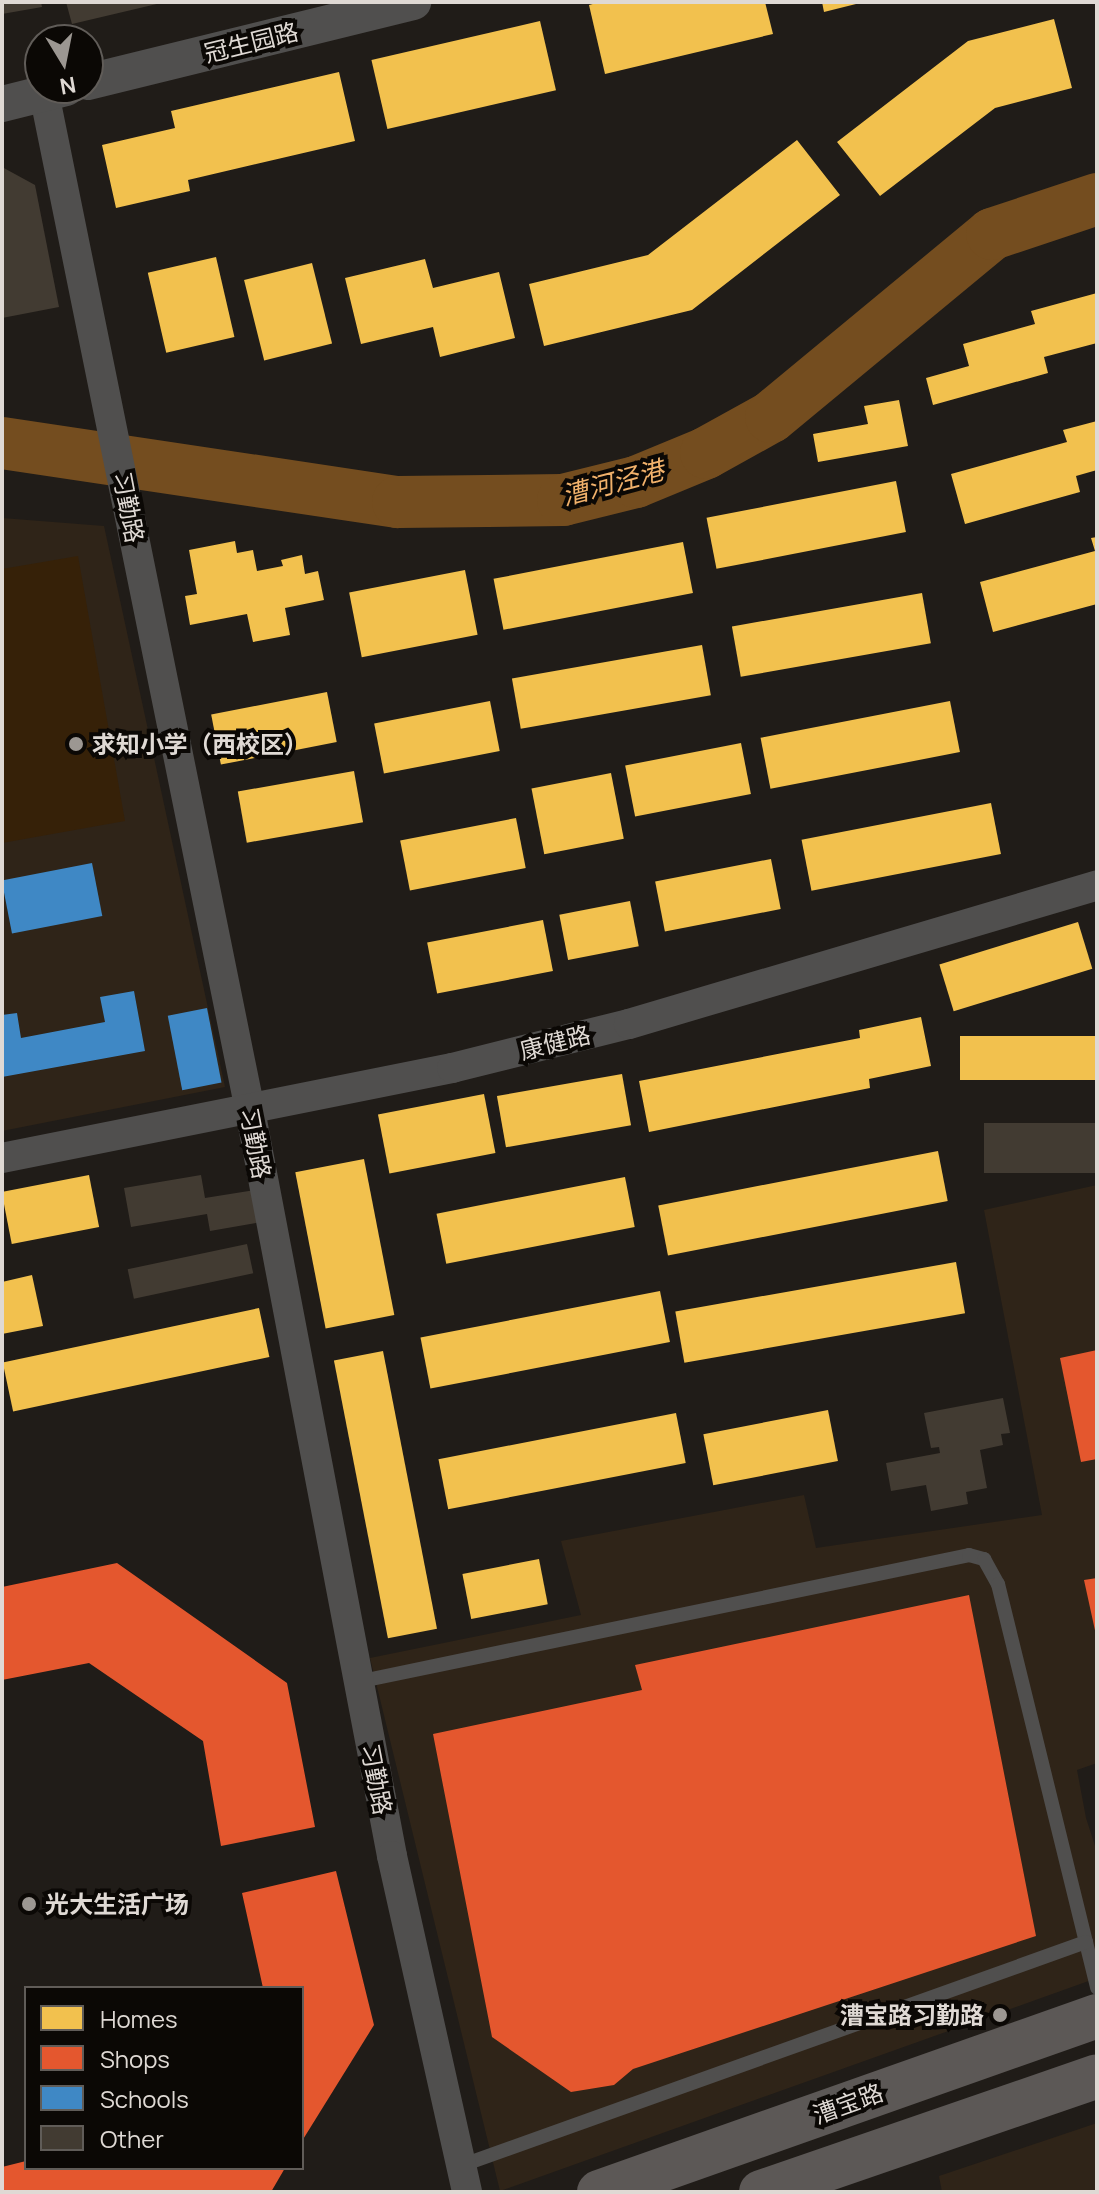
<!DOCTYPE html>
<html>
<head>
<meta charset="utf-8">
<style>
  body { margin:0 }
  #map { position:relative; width:1099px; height:2194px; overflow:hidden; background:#201c18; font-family:Manrope,"Noto Sans SC",sans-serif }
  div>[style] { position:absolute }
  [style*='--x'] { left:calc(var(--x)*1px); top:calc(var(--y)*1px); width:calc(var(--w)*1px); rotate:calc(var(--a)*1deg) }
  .built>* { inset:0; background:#2f2418 }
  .green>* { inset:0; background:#362108 }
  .homes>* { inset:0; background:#f2c14e; transform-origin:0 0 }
  .shops>* { inset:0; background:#e4572e }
  .schools>* { inset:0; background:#3f88c5; transform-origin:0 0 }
  .river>* { height:52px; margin:-26px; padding:0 26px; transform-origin:26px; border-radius:26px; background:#744d1f }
  .building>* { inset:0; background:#423b32; transform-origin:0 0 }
  .service>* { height:14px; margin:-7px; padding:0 7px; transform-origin:7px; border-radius:7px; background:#504f4e }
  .minor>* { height:30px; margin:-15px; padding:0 15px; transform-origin:15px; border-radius:15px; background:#504f4e }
  .tertiary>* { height:36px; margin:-18px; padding:0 18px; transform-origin:18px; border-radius:18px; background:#504f4e }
  .primary>* { height:44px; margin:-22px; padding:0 22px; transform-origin:22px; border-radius:22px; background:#5c5856 }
  .dots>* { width:22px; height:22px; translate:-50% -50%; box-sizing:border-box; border:4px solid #0b0805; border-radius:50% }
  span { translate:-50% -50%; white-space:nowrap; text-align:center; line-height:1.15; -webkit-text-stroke:8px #0b0805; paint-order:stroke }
  .street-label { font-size:24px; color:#dfd9d4 }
  .poi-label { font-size:24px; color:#dfd9d4; font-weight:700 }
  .left { translate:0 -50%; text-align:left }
  .right { translate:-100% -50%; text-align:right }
  .water-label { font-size:26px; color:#f1b16b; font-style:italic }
  .frame { position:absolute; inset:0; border:4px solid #dfd9d4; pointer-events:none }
  .legend { position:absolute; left:24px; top:1986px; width:280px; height:184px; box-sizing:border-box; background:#0b0805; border:2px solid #605c58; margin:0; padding:10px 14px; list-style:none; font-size:24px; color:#dfd9d4 }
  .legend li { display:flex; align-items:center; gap:16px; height:40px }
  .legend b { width:40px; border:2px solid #605c58 }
  .north { position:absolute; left:24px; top:24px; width:80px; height:80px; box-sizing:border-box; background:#0b0805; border:2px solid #605c58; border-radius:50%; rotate:170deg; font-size:22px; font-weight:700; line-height:32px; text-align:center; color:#dfd9d4 }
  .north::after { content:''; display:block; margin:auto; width:28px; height:36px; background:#9c9792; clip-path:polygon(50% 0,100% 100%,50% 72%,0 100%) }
</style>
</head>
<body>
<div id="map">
  <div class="built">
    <i style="clip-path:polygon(2px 518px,104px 526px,225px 1087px,2px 1131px)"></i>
    <i style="clip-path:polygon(1097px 1185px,1097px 1763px,1077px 1770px,1086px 1818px,1097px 1852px,1097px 1978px,500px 2191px,370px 1658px,581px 1615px,561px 1541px,804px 1495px,816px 1548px,1042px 1515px,984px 1210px)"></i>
    <i style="clip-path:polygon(1097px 2123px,1097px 2192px,942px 2192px,939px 2176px)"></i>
  </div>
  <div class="green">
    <i style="clip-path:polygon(78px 556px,125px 821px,2px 843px,2px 569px)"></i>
  </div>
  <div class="homes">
    <i style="clip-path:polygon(600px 2px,765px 2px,773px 34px,605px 74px,589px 5px)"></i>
    <i style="clip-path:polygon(822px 2px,860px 2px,860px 3px,824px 12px)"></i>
    <i style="clip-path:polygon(1054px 19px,1072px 88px,995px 108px,880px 196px,837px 142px,968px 41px)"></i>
    <i style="left:540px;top:21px;width:71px;height:173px;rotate:77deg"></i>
    <i style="clip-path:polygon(339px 72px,355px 141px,188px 180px,190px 191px,116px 208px,102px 145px,175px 128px,171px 111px)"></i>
    <i style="clip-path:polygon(797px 140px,840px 195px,692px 310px,544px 346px,529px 284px,648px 255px)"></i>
    <i style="left:216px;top:257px;width:82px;height:70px;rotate:77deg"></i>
    <i style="clip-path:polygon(425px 259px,433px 288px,499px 272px,515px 338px,440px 357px,433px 327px,361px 344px,345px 278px)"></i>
    <i style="left:312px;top:263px;width:83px;height:70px;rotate:76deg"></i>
    <i style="clip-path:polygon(1097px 293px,1097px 343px,1044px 357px,1048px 373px,933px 405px,926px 378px,969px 366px,963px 344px,1035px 324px,1031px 311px)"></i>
    <i style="clip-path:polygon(899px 400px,908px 446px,818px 462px,813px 434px,868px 424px,864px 406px)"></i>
    <i style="clip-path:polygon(1097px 421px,1097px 470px,1076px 476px,1080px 492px,965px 524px,951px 474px,1067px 442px,1063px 430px)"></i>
    <i style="left:896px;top:481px;width:52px;height:193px;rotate:79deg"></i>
    <i style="clip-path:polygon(1097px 537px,1097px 604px,993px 632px,980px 582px,1095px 551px,1091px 538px)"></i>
    <i style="clip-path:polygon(235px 541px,237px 553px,253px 550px,257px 571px,283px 566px,281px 560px,302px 555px,305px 574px,318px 571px,324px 600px,285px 608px,290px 635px,253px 642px,247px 614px,190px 625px,185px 596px,197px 594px,189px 550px)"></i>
    <i style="left:683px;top:542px;width:52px;height:193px;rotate:79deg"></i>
    <i style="left:465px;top:570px;width:66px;height:118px;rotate:79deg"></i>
    <i style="left:922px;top:593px;width:51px;height:193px;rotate:80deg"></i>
    <i style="left:702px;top:645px;width:51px;height:193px;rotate:80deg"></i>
    <i style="left:327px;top:692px;width:51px;height:118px;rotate:79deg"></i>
    <i style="left:490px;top:701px;width:51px;height:118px;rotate:79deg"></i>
    <i style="left:950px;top:701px;width:52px;height:193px;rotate:79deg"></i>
    <i style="left:741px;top:743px;width:52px;height:118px;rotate:79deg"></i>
    <i style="left:354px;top:771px;width:52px;height:118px;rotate:80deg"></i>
    <i style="left:611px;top:773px;width:67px;height:81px;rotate:79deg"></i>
    <i style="left:991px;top:803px;width:52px;height:193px;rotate:79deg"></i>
    <i style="left:516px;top:818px;width:51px;height:118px;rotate:79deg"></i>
    <i style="left:771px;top:859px;width:51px;height:118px;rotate:79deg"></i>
    <i style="left:630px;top:901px;width:46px;height:72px;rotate:79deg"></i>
    <i style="left:543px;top:920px;width:52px;height:118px;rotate:79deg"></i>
    <i style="left:1078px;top:922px;width:49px;height:145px;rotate:73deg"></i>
    <i style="clip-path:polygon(921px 1017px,931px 1066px,869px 1079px,870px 1088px,649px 1132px,639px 1081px,860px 1038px,859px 1030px)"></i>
    <i style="left:1097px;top:1036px;width:44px;height:137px;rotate:90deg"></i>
    <i style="left:622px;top:1074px;width:52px;height:127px;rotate:80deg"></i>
    <i style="left:484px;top:1094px;width:60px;height:108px;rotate:79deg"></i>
    <i style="left:938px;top:1151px;width:51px;height:285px;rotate:79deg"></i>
    <i style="left:364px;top:1159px;width:159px;height:70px;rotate:79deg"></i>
    <i style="left:89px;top:1175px;width:53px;height:89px;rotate:79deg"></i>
    <i style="left:625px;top:1177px;width:51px;height:192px;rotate:79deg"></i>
    <i style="left:956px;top:1262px;width:52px;height:285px;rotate:80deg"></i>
    <i style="clip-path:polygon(32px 1275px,43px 1326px,2px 1334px,2px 1282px)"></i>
    <i style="left:660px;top:1291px;width:52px;height:244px;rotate:79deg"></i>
    <i style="left:259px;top:1308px;width:50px;height:262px;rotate:78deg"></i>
    <i style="left:383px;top:1351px;width:283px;height:50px;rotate:79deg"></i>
    <i style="left:828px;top:1410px;width:52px;height:127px;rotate:79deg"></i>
    <i style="left:676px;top:1413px;width:51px;height:242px;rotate:79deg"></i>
    <i style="left:539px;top:1559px;width:46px;height:78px;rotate:79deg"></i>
  </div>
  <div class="shops">
    <i style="clip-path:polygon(1097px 1350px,1097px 1459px,1081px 1462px,1060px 1358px)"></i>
    <i style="clip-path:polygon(117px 1563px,287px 1683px,315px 1827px,221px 1846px,203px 1741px,89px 1663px,2px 1680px,2px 1587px)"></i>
    <i style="clip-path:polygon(1097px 1578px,1097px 1635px,1096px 1635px,1084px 1580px)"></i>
    <i style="clip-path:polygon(969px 1595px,1036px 1936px,633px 2069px,614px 2085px,571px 2092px,492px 2037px,433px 1734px,642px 1690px,635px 1665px)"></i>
    <i style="clip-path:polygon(336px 1871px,374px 2025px,302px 2141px,302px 1988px,263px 1988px,242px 1893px)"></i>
    <i style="clip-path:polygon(26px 2161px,26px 2168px,285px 2168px,271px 2192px,2px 2192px,2px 2167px)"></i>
  </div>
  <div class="schools">
    <i style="left:92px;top:863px;width:54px;height:92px;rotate:79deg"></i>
    <i style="clip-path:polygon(134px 991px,145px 1051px,2px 1077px,2px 1015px,17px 1013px,21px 1038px,105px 1022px,100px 997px)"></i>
    <i style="left:207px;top:1008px;width:76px;height:40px;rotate:79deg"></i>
  </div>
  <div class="river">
    <i style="--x:2;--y:443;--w:400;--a:8.5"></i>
    <i style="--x:398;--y:502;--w:165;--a:-0.7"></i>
    <i style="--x:563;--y:500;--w:75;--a:-13.9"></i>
    <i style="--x:636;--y:482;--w:76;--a:-22.5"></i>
    <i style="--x:706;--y:453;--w:74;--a:-29"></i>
    <i style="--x:771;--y:417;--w:287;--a:-39.6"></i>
    <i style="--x:992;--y:234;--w:111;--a:-18.4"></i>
  </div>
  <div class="building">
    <i style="clip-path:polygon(2px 2px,41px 2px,42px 7px,2px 14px)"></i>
    <i style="clip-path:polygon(66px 2px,160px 2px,161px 3px,72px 24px)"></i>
    <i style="clip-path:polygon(2px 167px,35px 185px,59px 307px,2px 318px)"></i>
    <i style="left:1097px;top:1123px;width:50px;height:113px;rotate:90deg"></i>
    <i style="clip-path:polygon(201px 1175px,205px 1198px,255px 1190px,261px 1222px,210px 1231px,207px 1214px,131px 1227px,124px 1188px)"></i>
    <i style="left:247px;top:1244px;width:30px;height:122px;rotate:78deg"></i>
    <i style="clip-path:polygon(1003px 1398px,1010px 1433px,1001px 1434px,1003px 1445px,980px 1450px,987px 1488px,966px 1492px,968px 1504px,931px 1511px,926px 1485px,891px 1491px,886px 1463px,940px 1453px,939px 1447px,931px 1448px,924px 1413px)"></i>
  </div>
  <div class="service">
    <i style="--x:357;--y:1682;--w:625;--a:-11.72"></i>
    <i style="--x:969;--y:1555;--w:16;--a:15"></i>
    <i style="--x:984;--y:1559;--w:29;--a:61"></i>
    <i style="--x:998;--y:1584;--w:416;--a:76.2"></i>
    <i style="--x:460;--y:2166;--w:665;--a:-19.69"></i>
  </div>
  <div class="minor">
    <i style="--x:44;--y:93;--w:1038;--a:78.55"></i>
    <i style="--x:250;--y:1110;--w:759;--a:79.22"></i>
    <i style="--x:392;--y:1856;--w:344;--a:77.4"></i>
    <i style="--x:2;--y:1158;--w:459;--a:-11.3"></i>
    <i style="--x:452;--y:1068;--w:182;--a:-14"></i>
    <i style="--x:629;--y:1024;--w:488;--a:-16.5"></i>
  </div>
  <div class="tertiary">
    <i style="--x:88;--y:82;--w:335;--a:-13.8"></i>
    <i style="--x:2;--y:104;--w:66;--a:-14"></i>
  </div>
  <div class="primary">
    <i style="--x:599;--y:2192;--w:528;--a:-19.46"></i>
    <i style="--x:761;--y:2192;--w:355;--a:-19"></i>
  </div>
  <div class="dots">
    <i style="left:76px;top:744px;background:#9c9792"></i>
    <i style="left:29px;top:1904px;background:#9c9792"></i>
    <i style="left:1000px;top:2015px;background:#9c9792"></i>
  </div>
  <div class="street-label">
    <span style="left:251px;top:42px;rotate:-14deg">冠生园路</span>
    <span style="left:129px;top:507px;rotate:79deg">习勤路</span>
    <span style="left:555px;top:1042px;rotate:-14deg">康健路</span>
    <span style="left:256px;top:1143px;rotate:79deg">习勤路</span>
    <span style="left:377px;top:1779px;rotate:79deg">习勤路</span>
    <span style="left:848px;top:2103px;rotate:-20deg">漕宝路</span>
  </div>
  <div class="poi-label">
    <span class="left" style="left:92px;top:744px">求知小学（西校区）</span>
    <span class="left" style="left:45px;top:1904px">光大生活广场</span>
    <span class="right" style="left:984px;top:2015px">漕宝路习勤路</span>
  </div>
  <div class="water-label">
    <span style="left:613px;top:483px;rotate:-15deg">漕河泾港</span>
  </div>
  <div class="frame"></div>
  <ul class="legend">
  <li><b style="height:22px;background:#f2c14e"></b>Homes</li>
  <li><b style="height:22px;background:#e4572e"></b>Shops</li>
  <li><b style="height:22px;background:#3f88c5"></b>Schools</li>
  <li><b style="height:22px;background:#423b32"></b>Other</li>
  </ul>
  <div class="north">N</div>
</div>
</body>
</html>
